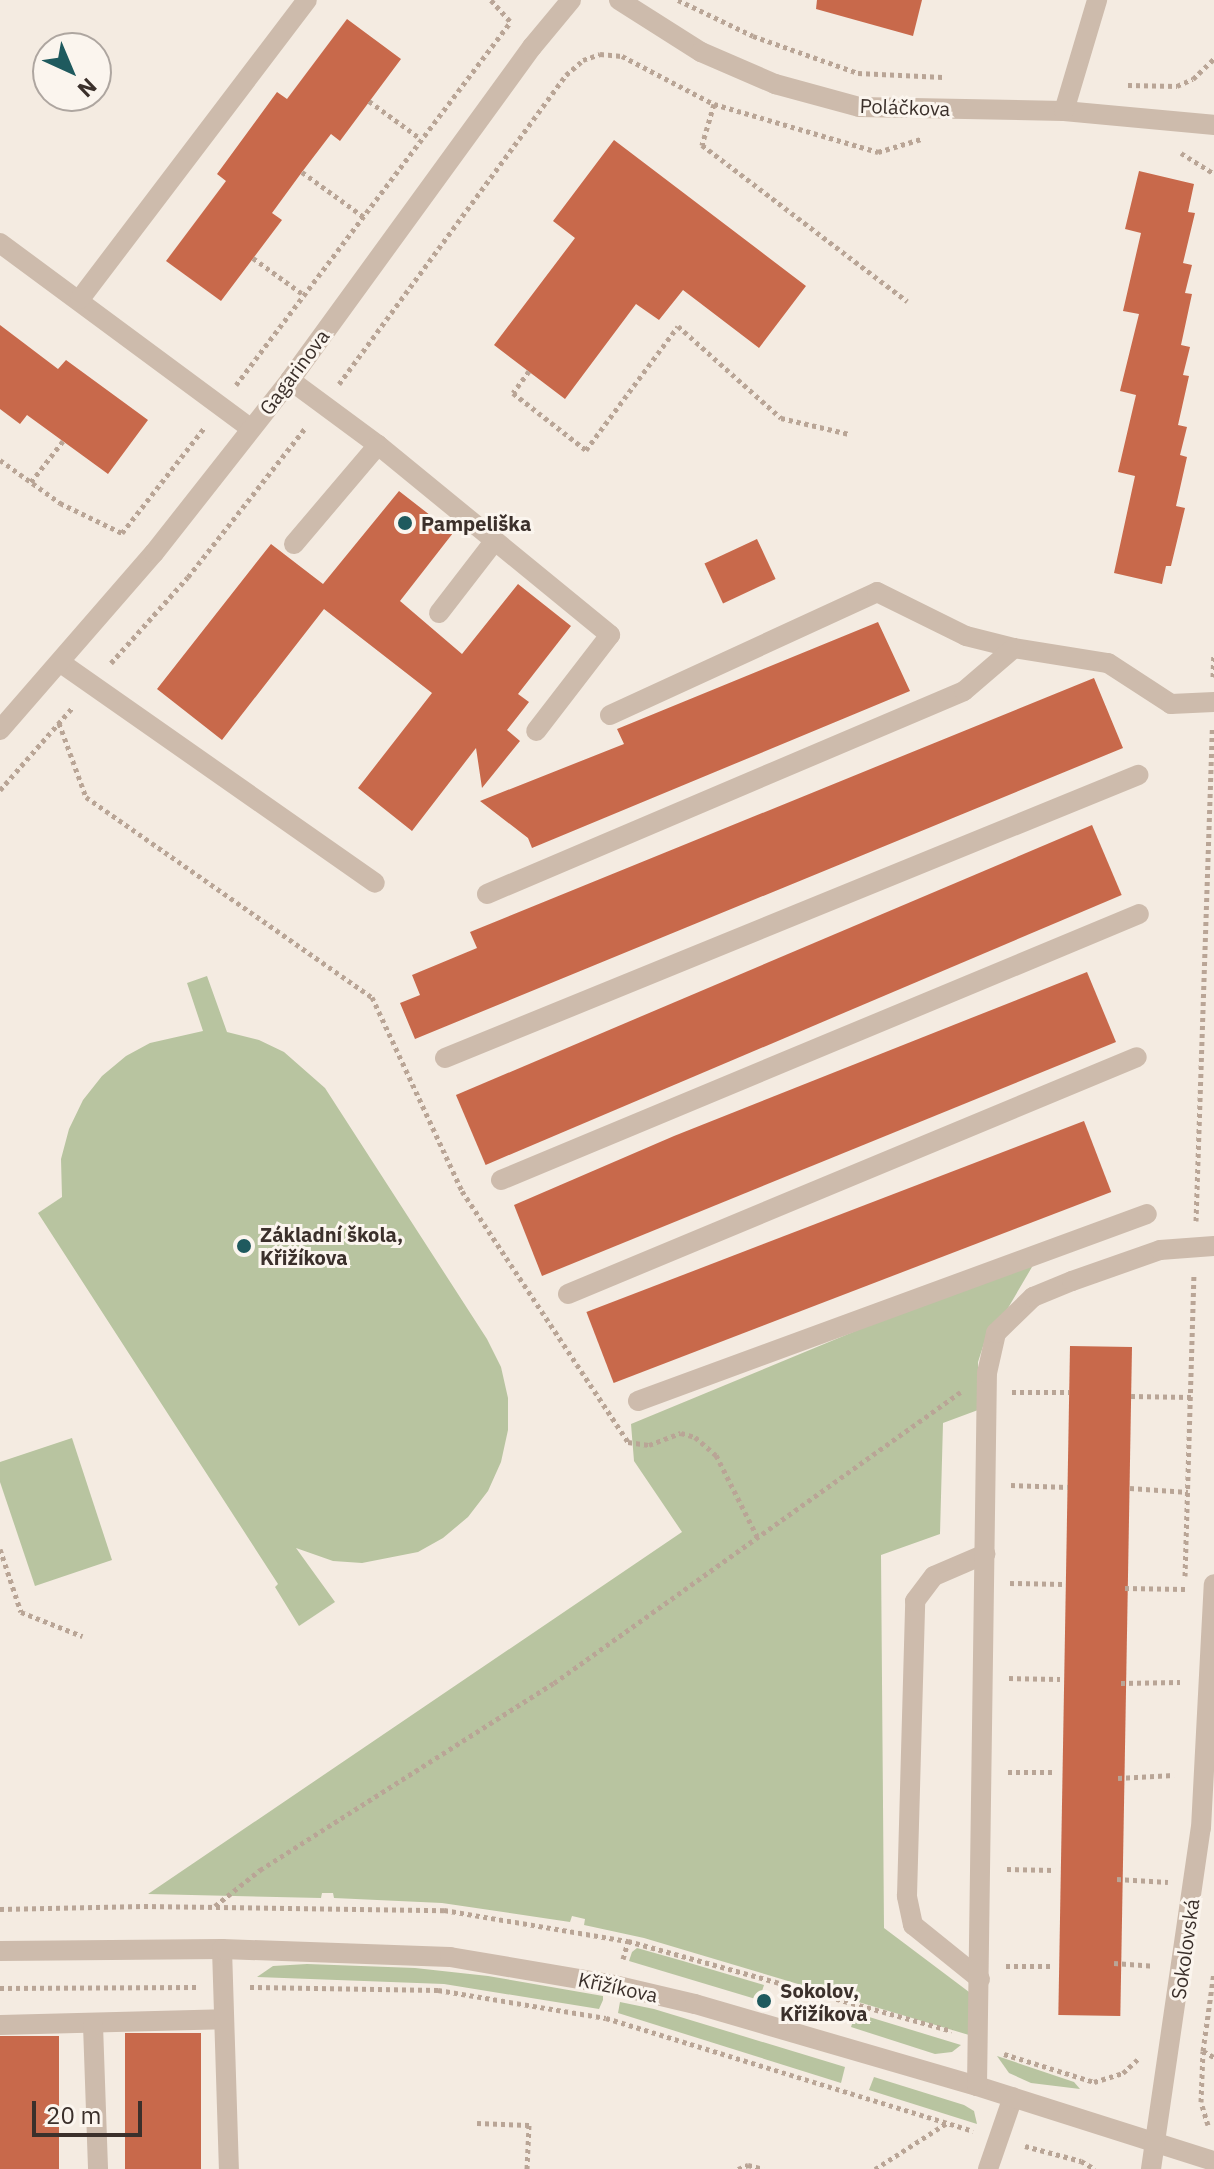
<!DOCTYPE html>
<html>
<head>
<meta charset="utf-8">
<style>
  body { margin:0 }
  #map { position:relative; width:1214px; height:2169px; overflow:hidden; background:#f4ebe1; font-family:"IBM Plex Sans",sans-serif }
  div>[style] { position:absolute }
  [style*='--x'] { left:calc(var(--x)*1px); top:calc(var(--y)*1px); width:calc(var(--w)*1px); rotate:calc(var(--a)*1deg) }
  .green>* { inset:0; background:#b8c4a0 }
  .building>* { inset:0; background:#c8694b; transform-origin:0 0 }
  .path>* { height:5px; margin-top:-2.5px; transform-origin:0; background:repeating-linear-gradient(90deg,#b9a596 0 4px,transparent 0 8px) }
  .service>* { height:20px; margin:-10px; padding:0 10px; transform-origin:10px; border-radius:10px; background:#cdbbac }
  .minor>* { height:20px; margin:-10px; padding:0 10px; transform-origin:10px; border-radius:10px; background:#cdbbac }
  .dots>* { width:22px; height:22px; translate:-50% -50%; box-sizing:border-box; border:4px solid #fbf5ee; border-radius:50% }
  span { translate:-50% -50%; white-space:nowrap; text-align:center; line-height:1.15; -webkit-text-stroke:6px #fbf5ee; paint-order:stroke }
  .street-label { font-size:20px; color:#3b302b }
  .poi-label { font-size:20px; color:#3b302b; font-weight:700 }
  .left { translate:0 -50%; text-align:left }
  .north { position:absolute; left:32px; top:32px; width:80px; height:80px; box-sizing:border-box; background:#fbf5ee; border:2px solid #aea6a0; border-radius:50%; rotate:136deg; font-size:22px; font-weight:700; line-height:32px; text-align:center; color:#3b302b }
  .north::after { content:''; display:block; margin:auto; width:28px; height:36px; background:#1f5a5e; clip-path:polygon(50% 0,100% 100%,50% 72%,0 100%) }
  .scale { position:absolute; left:32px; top:2101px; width:110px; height:36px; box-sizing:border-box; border:4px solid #3b302b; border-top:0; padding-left:10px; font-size:24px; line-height:28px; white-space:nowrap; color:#3b302b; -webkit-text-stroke:6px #fbf5ee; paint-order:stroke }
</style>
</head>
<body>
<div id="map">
  <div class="green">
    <i style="clip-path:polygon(207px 976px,227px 1032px,259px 1040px,284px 1052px,325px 1088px,487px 1339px,501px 1367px,508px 1398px,508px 1430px,501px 1462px,488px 1491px,468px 1517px,443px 1538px,418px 1552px,362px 1563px,333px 1561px,296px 1548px,335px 1602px,299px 1626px,275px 1587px,278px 1584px,38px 1213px,62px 1197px,61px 1159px,69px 1129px,83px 1100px,102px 1076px,126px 1056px,150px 1043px,203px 1031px,187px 983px)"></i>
    <i style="clip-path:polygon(1039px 1255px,1008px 1308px,986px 1337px,978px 1362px,978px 1410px,943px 1423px,940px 1534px,881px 1555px,884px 1928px,973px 1995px,969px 2035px,644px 1938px,584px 1925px,585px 1919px,572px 1916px,570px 1922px,442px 1903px,334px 1898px,333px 1893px,322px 1893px,321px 1898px,148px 1894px,682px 1532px,634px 1461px,631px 1424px)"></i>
    <i style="clip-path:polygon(72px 1438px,112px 1560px,35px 1586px,0 1482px,0 1462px)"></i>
    <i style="clip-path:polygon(637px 1948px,683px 1961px,764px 1985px,759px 2000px,629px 1961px,632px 1952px)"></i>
    <i style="clip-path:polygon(307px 1964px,415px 1968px,488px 1976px,603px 1996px,603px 2000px,599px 2009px,444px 1984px,257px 1977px,273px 1966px)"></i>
    <i style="clip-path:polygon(620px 2002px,654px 2009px,845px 2067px,841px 2083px,618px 2013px)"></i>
    <i style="clip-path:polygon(856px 2013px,961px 2045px,952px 2052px,935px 2054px,851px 2027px)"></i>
    <i style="clip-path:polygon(997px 2056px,1074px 2082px,1080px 2089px,1031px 2083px,1009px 2073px)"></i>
    <i style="clip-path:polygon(874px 2077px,964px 2105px,974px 2111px,977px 2124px,869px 2090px)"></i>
  </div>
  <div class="building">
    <i style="clip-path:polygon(817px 0,922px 0,913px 36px,816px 9px)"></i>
    <i style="clip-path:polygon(347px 19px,401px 59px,340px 141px,331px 134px,302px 172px,272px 213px,282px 220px,221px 301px,166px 261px,226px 181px,217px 174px,277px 92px,287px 99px)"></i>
    <i style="clip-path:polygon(614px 140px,806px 286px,759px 348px,683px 290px,659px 320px,636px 304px,565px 399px,494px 345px,575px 238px,553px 221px)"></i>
    <i style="clip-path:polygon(1139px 171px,1194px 184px,1188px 212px,1195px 213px,1183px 263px,1192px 265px,1185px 293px,1192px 294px,1181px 345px,1190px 347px,1183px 375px,1189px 376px,1178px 425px,1187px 427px,1180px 455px,1187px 457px,1176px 506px,1185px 508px,1171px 566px,1166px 566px,1162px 584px,1114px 573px,1135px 476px,1118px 472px,1136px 395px,1120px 391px,1139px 314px,1123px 311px,1141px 233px,1125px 229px)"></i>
    <i style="clip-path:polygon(0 325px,58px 369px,66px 360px,148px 420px,108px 474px,27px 415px,20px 424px,0 409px)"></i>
    <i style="clip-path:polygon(399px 491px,453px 533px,400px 601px,462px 654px,518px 584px,571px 626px,518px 694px,529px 702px,507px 730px,520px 741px,482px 788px,476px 748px,412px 831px,358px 788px,432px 693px,324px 609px,222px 740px,157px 689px,271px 544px,323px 584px)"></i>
    <i style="left:757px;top:539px;width:44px;height:58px;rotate:65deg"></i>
    <i style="clip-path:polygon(878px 622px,910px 691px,532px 848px,528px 838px,480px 801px,624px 744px,617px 729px)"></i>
    <i style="clip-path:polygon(1094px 678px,1123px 748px,415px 1039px,400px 1003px,420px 995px,412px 975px,477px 948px,470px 932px)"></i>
    <i style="left:1092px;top:825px;width:76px;height:691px;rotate:67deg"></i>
    <i style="clip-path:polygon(1087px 972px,1116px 1042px,542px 1276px,514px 1205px,674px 1136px)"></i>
    <i style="left:1084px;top:1121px;width:76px;height:533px;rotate:69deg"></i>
    <i style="left:1070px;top:1346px;width:62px;height:669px;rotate:1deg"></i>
    <i style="left:201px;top:2033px;width:136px;height:76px;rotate:90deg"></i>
    <i style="left:59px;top:2036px;width:133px;height:59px;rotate:90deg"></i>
  </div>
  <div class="path">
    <i style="--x:491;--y:0;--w:31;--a:48"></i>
    <i style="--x:678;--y:0;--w:83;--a:25.6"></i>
    <i style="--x:753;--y:36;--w:111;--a:19.4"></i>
    <i style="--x:858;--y:73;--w:85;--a:2.7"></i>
    <i style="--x:1128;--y:85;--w:49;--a:1.2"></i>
    <i style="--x:1177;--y:86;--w:17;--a:-24"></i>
    <i style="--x:1193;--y:79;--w:29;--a:-44"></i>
    <i style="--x:369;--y:101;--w:64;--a:36.2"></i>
    <i style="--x:714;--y:104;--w:43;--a:106.3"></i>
    <i style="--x:702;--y:145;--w:258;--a:37.3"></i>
    <i style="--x:1181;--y:153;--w:39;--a:32"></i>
    <i style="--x:302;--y:172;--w:77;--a:36"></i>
    <i style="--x:253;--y:258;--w:63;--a:36"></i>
    <i style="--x:529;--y:371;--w:27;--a:126"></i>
    <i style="--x:513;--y:393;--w:93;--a:38"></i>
    <i style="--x:586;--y:450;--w:154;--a:-53.4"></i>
    <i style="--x:678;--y:326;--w:138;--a:41.8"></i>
    <i style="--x:781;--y:418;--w:70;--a:13.2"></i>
    <i style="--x:339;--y:384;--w:383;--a:-53.7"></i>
    <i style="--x:566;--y:75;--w:23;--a:-41"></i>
    <i style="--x:583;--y:60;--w:18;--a:-19"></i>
    <i style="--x:600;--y:54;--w:22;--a:5"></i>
    <i style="--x:622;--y:56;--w:104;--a:27.6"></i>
    <i style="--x:714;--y:104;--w:171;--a:16.3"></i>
    <i style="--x:878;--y:152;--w:45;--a:-16.8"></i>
    <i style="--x:236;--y:385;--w:455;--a:-52.9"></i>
    <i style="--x:0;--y:460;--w:74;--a:35.6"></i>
    <i style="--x:60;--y:503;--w:71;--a:25.8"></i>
    <i style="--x:31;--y:482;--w:52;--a:-52"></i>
    <i style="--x:122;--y:533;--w:133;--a:-52"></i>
    <i style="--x:111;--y:663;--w:115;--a:-48.2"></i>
    <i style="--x:188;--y:577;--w:191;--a:-51.8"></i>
    <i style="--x:1213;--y:677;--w:23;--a:-88"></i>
    <i style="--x:59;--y:723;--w:79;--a:70"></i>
    <i style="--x:86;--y:797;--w:349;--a:35"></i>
    <i style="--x:372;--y:997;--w:214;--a:65.1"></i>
    <i style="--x:462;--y:1191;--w:301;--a:56.5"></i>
    <i style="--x:628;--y:1442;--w:21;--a:8"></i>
    <i style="--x:649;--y:1445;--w:34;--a:-21"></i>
    <i style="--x:681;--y:1433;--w:15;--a:16"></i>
    <i style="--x:695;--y:1437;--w:28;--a:41"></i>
    <i style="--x:716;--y:1455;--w:91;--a:63.2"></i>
    <i style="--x:0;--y:790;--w:111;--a:-48.7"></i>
    <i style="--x:1196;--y:1221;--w:494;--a:-88.1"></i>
    <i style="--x:1012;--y:1392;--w:57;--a:0"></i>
    <i style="--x:1131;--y:1396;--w:60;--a:1"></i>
    <i style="--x:1011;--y:1485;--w:57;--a:2"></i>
    <i style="--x:1130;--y:1488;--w:58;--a:3.9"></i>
    <i style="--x:0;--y:1549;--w:66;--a:71.6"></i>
    <i style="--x:21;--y:1612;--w:66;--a:21.5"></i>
    <i style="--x:1185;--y:1576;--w:301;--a:-88.3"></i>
    <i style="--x:1010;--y:1583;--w:53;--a:1.1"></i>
    <i style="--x:1125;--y:1588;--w:60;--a:1"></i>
    <i style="--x:1009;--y:1678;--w:51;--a:1.1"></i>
    <i style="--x:1121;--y:1683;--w:59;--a:-1"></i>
    <i style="--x:1008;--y:1772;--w:48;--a:0"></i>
    <i style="--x:1118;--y:1778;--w:56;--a:-3.1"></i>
    <i style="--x:1007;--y:1869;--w:48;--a:1.2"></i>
    <i style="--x:1117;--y:1879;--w:51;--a:3.4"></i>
    <i style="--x:215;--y:1906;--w:58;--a:-38.7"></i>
    <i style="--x:260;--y:1870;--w:348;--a:-32.5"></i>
    <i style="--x:554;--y:1683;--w:500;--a:-35.6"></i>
    <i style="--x:0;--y:1909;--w:144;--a:-1.2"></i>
    <i style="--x:144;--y:1906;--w:300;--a:0.8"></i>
    <i style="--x:444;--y:1910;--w:187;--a:9.6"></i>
    <i style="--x:628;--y:1941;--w:336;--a:15.5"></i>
    <i style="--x:623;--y:1959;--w:19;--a:-74"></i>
    <i style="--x:1114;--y:1963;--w:39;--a:4"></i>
    <i style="--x:1006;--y:1966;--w:46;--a:0"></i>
    <i style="--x:250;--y:1987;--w:188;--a:0.9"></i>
    <i style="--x:438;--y:1990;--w:170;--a:9.5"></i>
    <i style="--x:606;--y:2018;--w:384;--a:17.1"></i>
    <i style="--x:0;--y:1988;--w:196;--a:-0.3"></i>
    <i style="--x:1203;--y:2051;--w:13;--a:29"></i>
    <i style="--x:1004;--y:2054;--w:94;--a:17.3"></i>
    <i style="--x:1094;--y:2082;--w:30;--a:-17"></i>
    <i style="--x:1123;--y:2073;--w:22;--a:-43"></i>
    <i style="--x:477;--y:2123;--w:52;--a:2.2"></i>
    <i style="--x:529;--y:2125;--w:44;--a:92.6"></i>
    <i style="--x:1208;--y:2125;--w:24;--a:-107"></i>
    <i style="--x:1201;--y:2102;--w:51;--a:-87.8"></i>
    <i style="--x:1203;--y:2051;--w:80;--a:-82.1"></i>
    <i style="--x:1025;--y:2146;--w:58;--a:15"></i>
    <i style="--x:1081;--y:2161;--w:16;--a:30"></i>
    <i style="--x:738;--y:2169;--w:11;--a:-22"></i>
    <i style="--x:748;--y:2165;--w:16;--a:14"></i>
    <i style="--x:875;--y:2169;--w:85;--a:-32.6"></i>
  </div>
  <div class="service">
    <i style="--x:0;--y:243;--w:312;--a:36.5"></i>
    <i style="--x:80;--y:299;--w:375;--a:-52.8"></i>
    <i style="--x:290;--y:380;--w:109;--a:36.5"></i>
    <i style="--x:378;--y:445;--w:300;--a:39.3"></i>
    <i style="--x:610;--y:635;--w:121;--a:127.6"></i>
    <i style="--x:294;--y:544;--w:130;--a:-49.7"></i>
    <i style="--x:439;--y:613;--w:88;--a:-52.4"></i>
    <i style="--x:61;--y:663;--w:383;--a:35"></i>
    <i style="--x:610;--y:715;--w:294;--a:-24.7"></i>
    <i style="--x:877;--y:592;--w:99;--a:26.3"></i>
    <i style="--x:966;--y:636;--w:49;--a:14"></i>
    <i style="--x:1014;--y:648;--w:95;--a:9.1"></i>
    <i style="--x:1108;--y:663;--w:75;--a:33.1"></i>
    <i style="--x:1171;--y:704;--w:43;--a:-2.7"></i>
    <i style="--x:487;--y:894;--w:518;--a:-23.05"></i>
    <i style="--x:964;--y:691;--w:66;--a:-40.7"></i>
    <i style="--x:445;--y:1058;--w:749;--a:-22.21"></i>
    <i style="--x:501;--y:1180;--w:691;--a:-22.63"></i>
    <i style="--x:568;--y:1294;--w:616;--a:-22.61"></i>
    <i style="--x:638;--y:1401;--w:542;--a:-20.17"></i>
    <i style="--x:980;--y:1979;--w:86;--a:-141.1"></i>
    <i style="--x:913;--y:1925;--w:30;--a:-102"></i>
    <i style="--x:907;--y:1896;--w:295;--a:-88.4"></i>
    <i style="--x:915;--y:1601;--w:31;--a:-53"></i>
    <i style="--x:934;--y:1576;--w:56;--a:-23.3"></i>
    <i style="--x:0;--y:2025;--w:223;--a:-1.5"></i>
    <i style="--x:93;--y:2025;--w:144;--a:88"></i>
    <i style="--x:988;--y:2169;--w:76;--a:-70.9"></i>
  </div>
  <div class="minor">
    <i style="--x:619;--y:0;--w:97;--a:32.4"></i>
    <i style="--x:701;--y:52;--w:81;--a:23.4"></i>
    <i style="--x:775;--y:84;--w:87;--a:15.3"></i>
    <i style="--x:859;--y:107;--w:205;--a:1.1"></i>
    <i style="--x:1064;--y:111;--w:151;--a:5.3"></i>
    <i style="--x:1064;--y:111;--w:116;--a:-73.4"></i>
    <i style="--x:0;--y:730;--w:235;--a:-49"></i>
    <i style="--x:154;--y:553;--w:220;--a:-51.8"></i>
    <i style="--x:290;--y:380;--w:412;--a:-54"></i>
    <i style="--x:532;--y:47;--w:61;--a:-50.3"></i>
    <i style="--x:222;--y:1949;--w:220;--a:88.2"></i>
    <i style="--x:0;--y:1951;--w:222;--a:-0.5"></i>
    <i style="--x:222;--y:1949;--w:228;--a:2"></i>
    <i style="--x:450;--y:1957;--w:166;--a:9.7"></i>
    <i style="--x:614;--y:1985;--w:83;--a:13.2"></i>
    <i style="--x:695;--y:2004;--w:294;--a:16.2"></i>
    <i style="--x:977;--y:2086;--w:249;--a:17.6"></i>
    <i style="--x:977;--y:2086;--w:713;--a:-89.2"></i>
    <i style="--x:987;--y:1373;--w:41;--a:-77.3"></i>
    <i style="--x:996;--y:1333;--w:52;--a:-44.2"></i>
    <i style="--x:1033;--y:1297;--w:42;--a:-22.3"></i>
    <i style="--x:1072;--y:1281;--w:93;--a:-19.4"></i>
    <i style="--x:1160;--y:1250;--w:54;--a:-4.2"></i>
    <i style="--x:1151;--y:2169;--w:345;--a:-81.7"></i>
    <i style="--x:1201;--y:1828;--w:244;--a:-87"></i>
  </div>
  <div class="dots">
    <i style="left:405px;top:523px;background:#1f5a5e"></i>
    <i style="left:244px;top:1246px;background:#1f5a5e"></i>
    <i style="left:764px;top:2001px;background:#1f5a5e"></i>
  </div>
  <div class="street-label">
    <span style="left:905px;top:107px;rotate:2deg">Poláčkova</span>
    <span style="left:294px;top:372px;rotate:-53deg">Gagarinova</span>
    <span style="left:1185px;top:1949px;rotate:-82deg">Sokolovská</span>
    <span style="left:618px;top:1987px;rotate:12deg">Křižíkova</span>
  </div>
  <div class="poi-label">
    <span class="left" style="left:421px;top:523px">Pampeliška</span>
    <span class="left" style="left:260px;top:1246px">Základní škola,<br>Křižíkova</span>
    <span class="left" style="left:780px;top:2002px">Sokolov,<br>Křižíkova</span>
  </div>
  <div class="north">N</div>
  <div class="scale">20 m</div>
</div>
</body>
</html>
